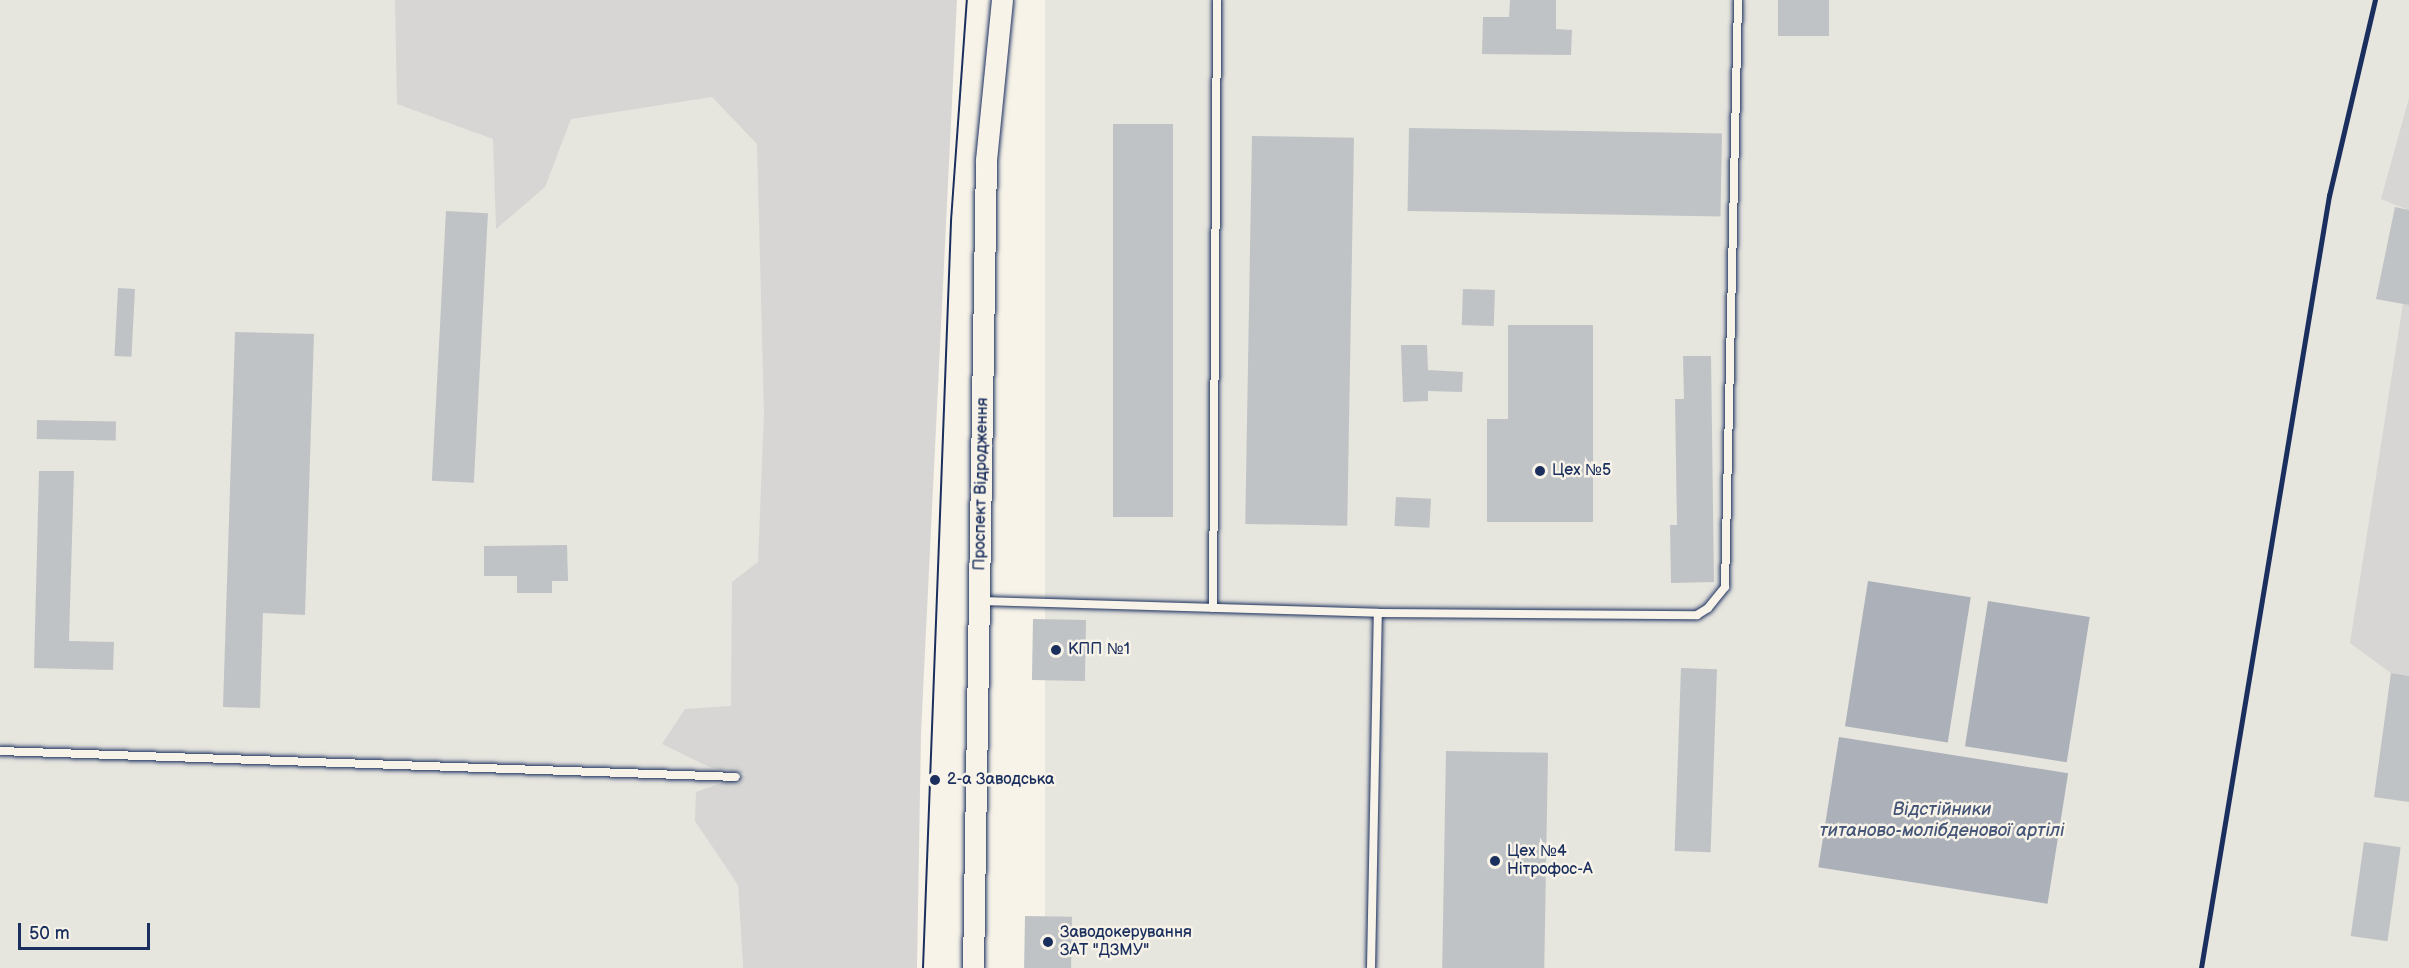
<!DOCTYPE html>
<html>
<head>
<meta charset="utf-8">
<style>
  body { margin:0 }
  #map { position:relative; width:2409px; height:968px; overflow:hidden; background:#f7f3e8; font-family:"Balsamiq Sans",sans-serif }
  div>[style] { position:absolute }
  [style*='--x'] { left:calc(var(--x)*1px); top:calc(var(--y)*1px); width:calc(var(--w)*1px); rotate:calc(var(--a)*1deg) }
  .built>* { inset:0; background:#e6e5de; transform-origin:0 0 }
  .green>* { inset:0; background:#d7d6d4 }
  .water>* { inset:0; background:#acb0b9; transform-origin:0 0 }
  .building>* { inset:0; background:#c0c3c5; transform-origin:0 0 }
  .roads { filter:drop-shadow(0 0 2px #1b2f5e) drop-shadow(0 0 2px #1b2f5e) }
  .lane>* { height:8px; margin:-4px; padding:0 4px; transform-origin:4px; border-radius:4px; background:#f7f3e8 }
  .secondary>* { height:21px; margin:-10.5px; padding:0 10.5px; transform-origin:10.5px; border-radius:10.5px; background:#f7f3e8 }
  .tram>* { height:1.5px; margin:-0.75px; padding:0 0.75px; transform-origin:0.75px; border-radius:0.75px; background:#1b2f5e }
  .rail>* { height:4.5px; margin:-2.25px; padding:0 2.25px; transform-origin:2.25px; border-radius:2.25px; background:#1b2f5e }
  .dots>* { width:16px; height:16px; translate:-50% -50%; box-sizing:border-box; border:3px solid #f7f3e8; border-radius:50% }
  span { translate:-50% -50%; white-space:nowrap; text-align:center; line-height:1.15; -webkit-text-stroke:5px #f7f3e8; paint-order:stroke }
  .poi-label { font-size:16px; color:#1b2f5e }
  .left { translate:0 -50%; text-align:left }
  .street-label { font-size:16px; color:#1b2f5e }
  .water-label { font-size:18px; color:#465679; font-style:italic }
  .scale { position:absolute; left:18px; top:923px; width:132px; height:27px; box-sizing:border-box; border:3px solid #1b2f5e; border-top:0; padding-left:8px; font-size:18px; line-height:21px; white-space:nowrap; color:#1b2f5e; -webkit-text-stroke:4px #f7f3e8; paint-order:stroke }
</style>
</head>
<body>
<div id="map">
  <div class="built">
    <i style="clip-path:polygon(0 0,859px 0,738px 885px,743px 968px,0 968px)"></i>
    <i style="left:1045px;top:0;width:1364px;height:968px"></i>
  </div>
  <div class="green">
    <i style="clip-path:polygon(395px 0,957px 0,921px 733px,917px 968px,743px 968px,738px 885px,695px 821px,696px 792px,747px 774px,709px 767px,662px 744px,685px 709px,731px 706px,732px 582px,758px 562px,764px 413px,757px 144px,712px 97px,571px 119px,545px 187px,496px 229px,493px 139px,397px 104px)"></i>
    <i style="clip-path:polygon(2409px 98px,2409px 210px,2381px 199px)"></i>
    <i style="clip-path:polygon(2403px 304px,2409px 305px,2409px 676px,2391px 673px,2350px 643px)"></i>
  </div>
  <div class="water">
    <i style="left:1868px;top:581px;width:104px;height:147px;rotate:9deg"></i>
    <i style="left:1988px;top:601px;width:103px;height:147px;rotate:9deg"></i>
    <i style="left:1839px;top:737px;width:232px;height:132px;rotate:9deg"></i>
  </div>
  <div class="building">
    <i style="clip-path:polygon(1510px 0,1556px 0,1556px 29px,1572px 30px,1571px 55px,1482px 54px,1483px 17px,1509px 17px)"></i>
    <i style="left:1778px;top:0;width:51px;height:36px"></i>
    <i style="left:1113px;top:124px;width:60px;height:393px"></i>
    <i style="left:1409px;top:128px;width:313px;height:83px;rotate:1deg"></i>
    <i style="left:1252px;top:136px;width:102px;height:388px;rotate:1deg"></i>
    <i style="clip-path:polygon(2395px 207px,2409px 210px,2409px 305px,2376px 299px)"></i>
    <i style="left:446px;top:211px;width:42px;height:270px;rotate:3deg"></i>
    <i style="left:118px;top:288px;width:17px;height:68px;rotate:3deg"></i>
    <i style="left:1463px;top:289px;width:32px;height:36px;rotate:2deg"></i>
    <i style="clip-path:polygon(1508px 325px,1593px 325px,1593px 522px,1487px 522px,1487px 419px,1508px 419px)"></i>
    <i style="clip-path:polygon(235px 332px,314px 334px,305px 615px,263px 613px,260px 708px,223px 707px)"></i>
    <i style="clip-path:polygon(1401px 345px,1427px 345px,1428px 370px,1463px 372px,1462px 392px,1428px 391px,1428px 401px,1403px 402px)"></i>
    <i style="clip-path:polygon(1683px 356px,1711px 356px,1714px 582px,1671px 583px,1670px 525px,1677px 525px,1675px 399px,1684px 399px)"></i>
    <i style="left:37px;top:420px;width:79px;height:19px;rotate:1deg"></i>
    <i style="clip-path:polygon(39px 471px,74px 471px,69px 641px,114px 642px,113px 670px,34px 668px)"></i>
    <i style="left:1396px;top:497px;width:35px;height:29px;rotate:3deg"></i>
    <i style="clip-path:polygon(567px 545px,568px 581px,552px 581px,552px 593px,517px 593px,517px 576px,484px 576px,484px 546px)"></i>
    <i style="left:1033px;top:619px;width:53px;height:61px;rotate:1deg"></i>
    <i style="left:1681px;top:668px;width:36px;height:183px;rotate:2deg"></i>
    <i style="clip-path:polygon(2391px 673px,2409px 676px,2409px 802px,2374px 797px)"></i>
    <i style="left:1446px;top:751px;width:102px;height:217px;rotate:1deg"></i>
    <i style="left:2364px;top:842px;width:37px;height:95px;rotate:8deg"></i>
    <i style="left:1025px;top:916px;width:47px;height:52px;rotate:1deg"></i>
  </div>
  <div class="roads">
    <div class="lane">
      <i style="--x:981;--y:601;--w:397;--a:1.7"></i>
      <i style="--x:1378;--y:613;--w:319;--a:0.4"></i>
      <i style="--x:1697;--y:615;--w:13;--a:-32"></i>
      <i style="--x:1708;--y:608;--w:27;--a:-51"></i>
      <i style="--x:1725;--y:587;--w:587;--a:-88.73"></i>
      <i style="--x:1213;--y:608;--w:608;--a:-89.62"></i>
      <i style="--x:0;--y:751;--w:736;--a:2.02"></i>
      <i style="--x:1371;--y:968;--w:355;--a:-88.9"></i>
    </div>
    <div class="secondary">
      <i style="--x:973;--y:968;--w:808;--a:-89.08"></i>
      <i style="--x:986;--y:160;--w:161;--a:-84.3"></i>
    </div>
  </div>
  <div class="tram">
    <i style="--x:923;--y:968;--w:748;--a:-87.85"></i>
    <i style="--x:951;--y:221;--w:222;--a:-85.9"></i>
  </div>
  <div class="rail">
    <i style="--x:2201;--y:968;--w:783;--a:-80.59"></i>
    <i style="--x:2329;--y:196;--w:201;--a:-76.8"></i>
  </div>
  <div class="dots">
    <i style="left:1540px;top:471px;background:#1b2f5e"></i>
    <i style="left:1056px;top:650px;background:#1b2f5e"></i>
    <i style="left:935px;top:780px;background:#1b2f5e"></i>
    <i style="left:1495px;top:861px;background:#1b2f5e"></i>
    <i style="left:1048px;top:942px;background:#1b2f5e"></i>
  </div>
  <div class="poi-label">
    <span class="left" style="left:1552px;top:471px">Цех №5</span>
    <span class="left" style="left:1068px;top:650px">КПП №1</span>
    <span class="left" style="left:947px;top:780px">2-а Заводська</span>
    <span class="left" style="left:1507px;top:861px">Цех №4<br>Нітрофос-А</span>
    <span class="left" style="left:1060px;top:942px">Заводокерування<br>ЗАТ "ДЗМУ"</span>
  </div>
  <div class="street-label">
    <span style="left:982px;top:484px;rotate:-89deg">Проспект Відродження</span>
  </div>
  <div class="water-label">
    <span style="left:1942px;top:821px">Відстійники<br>титаново-молібденової артілі</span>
  </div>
  <div class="scale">50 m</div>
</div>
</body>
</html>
